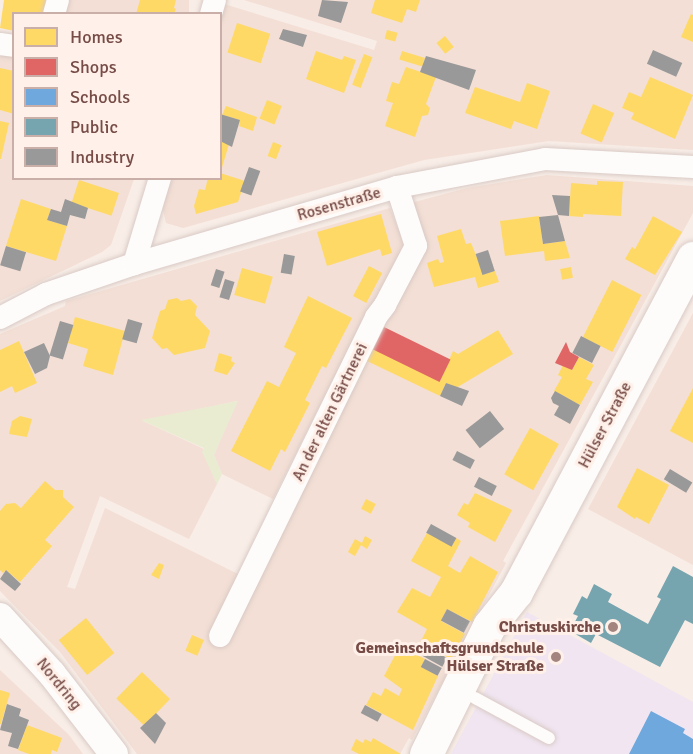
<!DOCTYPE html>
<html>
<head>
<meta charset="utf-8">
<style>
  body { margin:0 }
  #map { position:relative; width:693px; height:754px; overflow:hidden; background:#f8ede7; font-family:Signika,sans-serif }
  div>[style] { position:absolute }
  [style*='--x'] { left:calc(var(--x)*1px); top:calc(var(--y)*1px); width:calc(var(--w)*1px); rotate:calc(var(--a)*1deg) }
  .residential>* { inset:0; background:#f3dfd5; transform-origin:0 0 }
  .education>* { inset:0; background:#f0e5f1 }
  .green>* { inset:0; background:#e9ecd0 }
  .homes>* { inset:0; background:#ffd966; transform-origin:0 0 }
  .shops>* { inset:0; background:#e06666; transform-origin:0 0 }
  .schools>* { inset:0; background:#6fa8dc }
  .public>* { inset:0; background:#76a5af }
  .industry>* { inset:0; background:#999; transform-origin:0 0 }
  .roads { filter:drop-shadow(0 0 2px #d9cac5) drop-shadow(0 0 2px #d9cac5) }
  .service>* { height:12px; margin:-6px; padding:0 6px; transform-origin:6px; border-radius:6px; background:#fefcfb }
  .minor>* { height:22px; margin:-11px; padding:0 11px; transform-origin:11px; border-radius:11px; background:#fefcfb }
  .tertiary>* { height:28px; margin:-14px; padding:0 14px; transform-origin:14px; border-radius:14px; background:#fefcfb }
  .secondary>* { height:33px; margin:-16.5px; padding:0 16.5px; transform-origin:16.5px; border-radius:16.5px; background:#fefcfb }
  .dots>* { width:16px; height:16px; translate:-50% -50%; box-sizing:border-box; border:3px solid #fff1e9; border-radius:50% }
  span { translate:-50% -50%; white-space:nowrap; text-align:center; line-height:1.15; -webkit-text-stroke:6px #fff1e9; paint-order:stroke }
  .street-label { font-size:16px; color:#774b46 }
  .poi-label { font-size:16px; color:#774b46; font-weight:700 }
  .right { translate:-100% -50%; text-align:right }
  .legend { position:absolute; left:12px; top:12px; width:210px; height:168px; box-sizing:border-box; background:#fff1e9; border:2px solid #c9afa8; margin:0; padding:8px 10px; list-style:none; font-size:18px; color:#774b46 }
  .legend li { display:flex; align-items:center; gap:12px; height:30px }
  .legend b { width:30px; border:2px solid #c9afa8 }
</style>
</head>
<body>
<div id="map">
  <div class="residential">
    <i style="left:64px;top:0;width:125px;height:14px"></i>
    <i style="clip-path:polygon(244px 0,693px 0,693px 150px,549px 141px,424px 160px,183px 228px,166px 223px,162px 206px,170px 179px,220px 178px,220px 17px,224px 4px,374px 50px,377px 41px)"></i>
    <i style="clip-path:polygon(0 50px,13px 53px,14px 178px,134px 179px,111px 245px,102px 252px,0 301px)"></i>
    <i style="clip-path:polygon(547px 175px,693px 186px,693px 213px,503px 561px,506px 563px,412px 740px,409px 738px,400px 754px,137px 754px,60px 652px,0 591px,0 334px,65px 306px,66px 301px,390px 208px,404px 244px,375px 304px,371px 304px,273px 499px,222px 474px,214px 455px,237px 401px,143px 421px,204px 449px,203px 452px,217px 484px,189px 539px,100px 496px,67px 587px,75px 589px,105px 508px,242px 576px,385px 320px,392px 314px,427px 245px,411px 203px,467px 188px)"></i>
    <i style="clip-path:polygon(693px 313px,693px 565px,588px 509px)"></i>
    <i style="clip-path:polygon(0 670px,69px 735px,83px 754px,0 754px)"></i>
  </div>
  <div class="education">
    <i style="clip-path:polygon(527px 612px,693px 702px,693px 754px,451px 754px)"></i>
  </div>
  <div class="green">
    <i style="clip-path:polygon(238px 401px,214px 455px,222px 474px,217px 484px,202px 452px,204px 448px,141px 420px)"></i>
  </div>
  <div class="homes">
    <i style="clip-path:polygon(4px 0,46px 0,43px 14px,14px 14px,14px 31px,0 28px)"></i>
    <i style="clip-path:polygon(140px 0,176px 0,174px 8px,176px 9px,174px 14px,136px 14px)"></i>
    <i style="clip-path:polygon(375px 0,420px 0,416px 12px,407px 9px,402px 23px,371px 13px)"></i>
    <i style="clip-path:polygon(691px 14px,693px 15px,693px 42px,681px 37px)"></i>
    <i style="left:237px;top:23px;width:35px;height:31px;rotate:18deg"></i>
    <i style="left:387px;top:30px;width:11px;height:9px;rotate:15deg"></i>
    <i style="left:445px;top:36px;width:14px;height:11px;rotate:51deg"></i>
    <i style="clip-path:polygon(316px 51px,342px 60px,344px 56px,356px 60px,344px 93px,306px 79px)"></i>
    <i style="left:402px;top:51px;width:24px;height:9px;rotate:17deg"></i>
    <i style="left:364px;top:54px;width:9px;height:33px;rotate:21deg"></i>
    <i style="clip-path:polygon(406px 67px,436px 77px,426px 104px,430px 108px,428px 115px,422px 116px,415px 137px,385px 126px,393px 103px,386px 101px,392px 82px,399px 84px)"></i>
    <i style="clip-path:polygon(0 68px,14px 71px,14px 114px,0 110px)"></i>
    <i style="clip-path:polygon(650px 77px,693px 95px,675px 139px,631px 119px,634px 113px,622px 108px,629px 92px,641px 97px)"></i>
    <i style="clip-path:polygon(527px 83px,550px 91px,537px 129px,514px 121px,511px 129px,465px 113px,475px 87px,520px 102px)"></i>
    <i style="left:267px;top:100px;width:16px;height:20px;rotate:22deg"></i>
    <i style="left:593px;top:104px;width:23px;height:32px;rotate:23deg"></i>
    <i style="clip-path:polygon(226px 106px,257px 117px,253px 131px,239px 126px,240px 120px,222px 115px)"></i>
    <i style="clip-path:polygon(0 121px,9px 123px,1px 159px,0 159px)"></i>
    <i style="clip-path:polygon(220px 141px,229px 144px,221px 171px,220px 171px)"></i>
    <i style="left:273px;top:142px;width:9px;height:15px;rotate:21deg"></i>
    <i style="clip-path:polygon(220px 173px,245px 181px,238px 202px,196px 214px,194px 206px,199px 189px,205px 190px,208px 178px,220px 178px)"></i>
    <i style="left:79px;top:180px;width:42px;height:24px;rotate:18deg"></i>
    <i style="clip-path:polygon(597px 181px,623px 182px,621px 216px,583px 214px,583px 217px,569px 216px,571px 183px,597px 185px)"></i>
    <i style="clip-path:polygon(21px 199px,51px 209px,47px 220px,67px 226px,56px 261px,6px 246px)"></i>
    <i style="clip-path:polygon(381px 214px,392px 253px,382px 256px,380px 249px,327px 266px,317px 232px)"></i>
    <i style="clip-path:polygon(539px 216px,543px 244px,565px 241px,570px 258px,545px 261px,544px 251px,505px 256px,500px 221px)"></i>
    <i style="clip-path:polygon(653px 216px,682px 232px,655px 275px,625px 259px,632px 247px,635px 249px)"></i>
    <i style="clip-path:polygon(461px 229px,466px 244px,471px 243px,484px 274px,495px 271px,499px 282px,478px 288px,475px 277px,434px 287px,427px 263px,438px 259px,440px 263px,444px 262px,437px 236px)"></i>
    <i style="left:369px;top:266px;width:15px;height:34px;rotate:28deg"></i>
    <i style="left:571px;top:267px;width:11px;height:11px;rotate:80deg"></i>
    <i style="left:242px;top:268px;width:32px;height:28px;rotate:16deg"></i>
    <i style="left:612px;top:280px;width:33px;height:64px;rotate:27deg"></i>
    <i style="clip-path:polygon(308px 296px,352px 318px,326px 368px,322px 366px,305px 400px,310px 403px,285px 452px,281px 449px,270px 471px,231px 451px,267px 381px,279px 387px,296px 353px,284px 347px)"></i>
    <i style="clip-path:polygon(177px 298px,181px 301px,190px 299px,197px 306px,195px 315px,210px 331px,205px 348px,174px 355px,167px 348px,162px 349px,152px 338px,160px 311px,165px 309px,168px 300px)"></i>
    <i style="clip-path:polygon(75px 317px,125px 331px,113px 375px,83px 366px,88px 349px,68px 343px)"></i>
    <i style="clip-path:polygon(498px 330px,513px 354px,456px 388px,446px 383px,440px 396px,367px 361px,373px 349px,440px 381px,453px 351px,458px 354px)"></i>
    <i style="clip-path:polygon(19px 341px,37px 383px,15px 393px,12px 386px,0 392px,0 350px)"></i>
    <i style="clip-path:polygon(219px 353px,232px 357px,231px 361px,235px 363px,227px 375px,214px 371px)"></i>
    <i style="clip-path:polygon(579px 357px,594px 365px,586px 379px,593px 382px,580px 405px,554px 391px,562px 377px,558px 375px,563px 365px,572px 370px)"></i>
    <i style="clip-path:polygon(693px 388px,693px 443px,670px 431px)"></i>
    <i style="clip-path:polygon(20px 416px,32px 419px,27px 437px,9px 434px,12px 421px)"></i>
    <i style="left:530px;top:428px;width:33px;height:53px;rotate:29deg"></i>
    <i style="clip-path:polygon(637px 468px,669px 485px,649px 524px,636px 517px,635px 519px,617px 507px)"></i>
    <i style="clip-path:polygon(45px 481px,55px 490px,63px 490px,63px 497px,74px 507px,45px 540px,52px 546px,20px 582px,6px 570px,3px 573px,0 570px,0 511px,6px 504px,15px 503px,21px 508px)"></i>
    <i style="clip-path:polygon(475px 493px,512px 510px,495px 542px,468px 527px,470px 523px,457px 515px,464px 503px,468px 505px)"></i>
    <i style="left:366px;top:499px;width:11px;height:11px;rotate:27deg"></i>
    <i style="clip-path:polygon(427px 533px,452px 546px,456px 538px,461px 541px,448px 566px,460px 573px,470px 556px,498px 572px,472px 622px,447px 609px,441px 621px,465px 634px,451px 659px,420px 643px,427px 629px,397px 612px,412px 588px,430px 597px,441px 577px,411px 561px)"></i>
    <i style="clip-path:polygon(365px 536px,372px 540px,367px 549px,361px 545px,355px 556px,348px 552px,355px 539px,362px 543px)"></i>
    <i style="clip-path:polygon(159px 563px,164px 565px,159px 579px,151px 575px)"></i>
    <i style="left:86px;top:618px;width:45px;height:35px;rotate:51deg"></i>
    <i style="left:192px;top:635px;width:13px;height:17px;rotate:23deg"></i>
    <i style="clip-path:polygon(400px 646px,425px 659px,421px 667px,438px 676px,413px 730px,366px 705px,373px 692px,381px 696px,385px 688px,399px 696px,402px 689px,384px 676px)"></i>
    <i style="left:142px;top:672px;width:39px;height:37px;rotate:44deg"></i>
    <i style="clip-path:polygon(0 690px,10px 693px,1px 724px,0 724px)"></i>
    <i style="clip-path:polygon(27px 725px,62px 738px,57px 752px,52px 750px,51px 754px,29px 754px,18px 750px)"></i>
    <i style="clip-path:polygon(373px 738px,401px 754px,359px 754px,351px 750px,356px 739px,363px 743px,365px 739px,371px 742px)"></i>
  </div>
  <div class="shops">
    <i style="left:384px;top:327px;width:74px;height:25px;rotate:26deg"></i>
    <i style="clip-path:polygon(566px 342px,570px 352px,579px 357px,572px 370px,555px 363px)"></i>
  </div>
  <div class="schools">
    <i style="clip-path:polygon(651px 711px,685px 729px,683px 733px,693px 739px,693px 754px,629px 754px)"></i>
  </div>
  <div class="public">
    <i style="clip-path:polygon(673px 566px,693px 577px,693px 624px,685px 620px,660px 667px,596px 634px,591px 643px,570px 631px,578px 616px,573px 614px,582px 596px,587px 599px,594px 584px,612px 594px,608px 602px,648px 624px,661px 599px,657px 597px)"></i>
  </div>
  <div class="industry">
    <i style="clip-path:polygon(322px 0,348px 2px,341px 23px,318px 16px)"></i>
    <i style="clip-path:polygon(283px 29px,307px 35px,303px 47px,279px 39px)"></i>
    <i style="left:653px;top:50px;width:32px;height:15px;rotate:24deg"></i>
    <i style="clip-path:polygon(426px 56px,476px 70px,469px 90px,420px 72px)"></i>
    <i style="clip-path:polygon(220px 114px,240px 120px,232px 147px,220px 141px)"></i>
    <i style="left:249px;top:167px;width:12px;height:26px;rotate:20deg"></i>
    <i style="clip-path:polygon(552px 195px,570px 196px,569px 216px,558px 215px,565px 241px,543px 244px,539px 217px,558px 215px)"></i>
    <i style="clip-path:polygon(65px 199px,88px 208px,85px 219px,70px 215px,67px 226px,47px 220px,51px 209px,61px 212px)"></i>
    <i style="left:6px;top:246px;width:21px;height:20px;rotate:17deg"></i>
    <i style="left:488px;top:250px;width:22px;height:13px;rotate:72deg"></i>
    <i style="left:284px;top:254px;width:11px;height:19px;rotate:10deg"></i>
    <i style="left:216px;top:269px;width:9px;height:17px;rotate:18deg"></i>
    <i style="left:225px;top:279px;width:10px;height:19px;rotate:17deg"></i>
    <i style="left:128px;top:319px;width:15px;height:21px;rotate:16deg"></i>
    <i style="left:60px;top:321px;width:14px;height:36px;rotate:17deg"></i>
    <i style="left:581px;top:336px;width:22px;height:19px;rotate:27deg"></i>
    <i style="clip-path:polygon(44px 343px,50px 356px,47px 368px,35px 374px,24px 352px)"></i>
    <i style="clip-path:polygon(446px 383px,469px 391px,462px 406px,440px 396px)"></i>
    <i style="clip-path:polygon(555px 391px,580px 405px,570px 424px,554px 415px,559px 406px,553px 403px,551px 398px)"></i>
    <i style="left:490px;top:411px;width:23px;height:31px;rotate:52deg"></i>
    <i style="left:457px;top:451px;width:20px;height:10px;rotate:27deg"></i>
    <i style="left:670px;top:469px;width:26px;height:12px;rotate:31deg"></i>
    <i style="left:479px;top:477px;width:20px;height:11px;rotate:27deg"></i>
    <i style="left:431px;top:524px;width:29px;height:10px;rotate:29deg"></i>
    <i style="clip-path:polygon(6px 570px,21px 584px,15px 591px,0 579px)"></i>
    <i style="left:447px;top:609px;width:26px;height:13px;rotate:28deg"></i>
    <i style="left:420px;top:643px;width:31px;height:10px;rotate:29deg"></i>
    <i style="left:425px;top:659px;width:19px;height:9px;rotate:28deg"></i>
    <i style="clip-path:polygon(7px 704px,21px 709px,19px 716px,29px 720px,18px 749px,8px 746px,12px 733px,0 730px)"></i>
    <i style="left:365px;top:705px;width:19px;height:9px;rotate:28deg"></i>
    <i style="clip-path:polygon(156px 713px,166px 723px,155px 744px,140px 728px)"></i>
  </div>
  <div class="roads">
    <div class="service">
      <i style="--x:475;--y:698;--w:84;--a:28.4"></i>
    </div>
    <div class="minor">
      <i style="--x:54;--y:14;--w:15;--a:-74"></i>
      <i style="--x:211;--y:14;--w:15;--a:-74"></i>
      <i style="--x:0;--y:44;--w:14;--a:8"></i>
      <i style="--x:134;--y:264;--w:90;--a:-73.2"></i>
      <i style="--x:0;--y:318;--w:52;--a:-27.6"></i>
      <i style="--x:46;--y:294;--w:93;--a:-18.8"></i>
      <i style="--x:134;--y:264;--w:274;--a:-16.3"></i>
      <i style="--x:397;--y:187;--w:151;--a:-10.7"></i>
      <i style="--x:545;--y:159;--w:148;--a:3.1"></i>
      <i style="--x:220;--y:636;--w:355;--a:-63.9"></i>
      <i style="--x:376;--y:317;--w:15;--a:-53"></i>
      <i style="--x:385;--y:305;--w:67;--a:-62.3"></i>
      <i style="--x:416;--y:246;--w:62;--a:-107.9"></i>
    </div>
    <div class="tertiary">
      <i style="--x:0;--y:617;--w:77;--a:47.6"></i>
      <i style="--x:52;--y:674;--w:101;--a:52.2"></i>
    </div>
    <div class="secondary">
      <i style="--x:426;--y:754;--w:143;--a:-63.8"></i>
      <i style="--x:489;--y:626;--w:43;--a:-51.5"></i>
      <i style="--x:516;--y:592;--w:378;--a:-62.1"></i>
    </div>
  </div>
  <div class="dots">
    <i style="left:613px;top:627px;background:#a4847e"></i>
    <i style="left:556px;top:657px;background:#a4847e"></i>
  </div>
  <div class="street-label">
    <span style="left:339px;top:204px;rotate:-16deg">Rosenstraße</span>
    <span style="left:330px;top:412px;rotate:-64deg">An der alten Gärtnerei</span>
    <span style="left:605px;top:425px;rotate:-62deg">Hülser Straße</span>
    <span style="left:59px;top:684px;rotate:51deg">Nordring</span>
  </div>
  <div class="poi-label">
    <span class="right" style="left:601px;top:627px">Christuskirche</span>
    <span class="right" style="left:544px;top:657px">Gemeinschaftsgrundschule<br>Hülser Straße</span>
  </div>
  <ul class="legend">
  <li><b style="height:16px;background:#ffd966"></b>Homes</li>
  <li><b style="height:16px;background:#e06666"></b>Shops</li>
  <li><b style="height:16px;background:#6fa8dc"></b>Schools</li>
  <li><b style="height:16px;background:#76a5af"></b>Public</li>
  <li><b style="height:16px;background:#999"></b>Industry</li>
  </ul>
</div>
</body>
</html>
